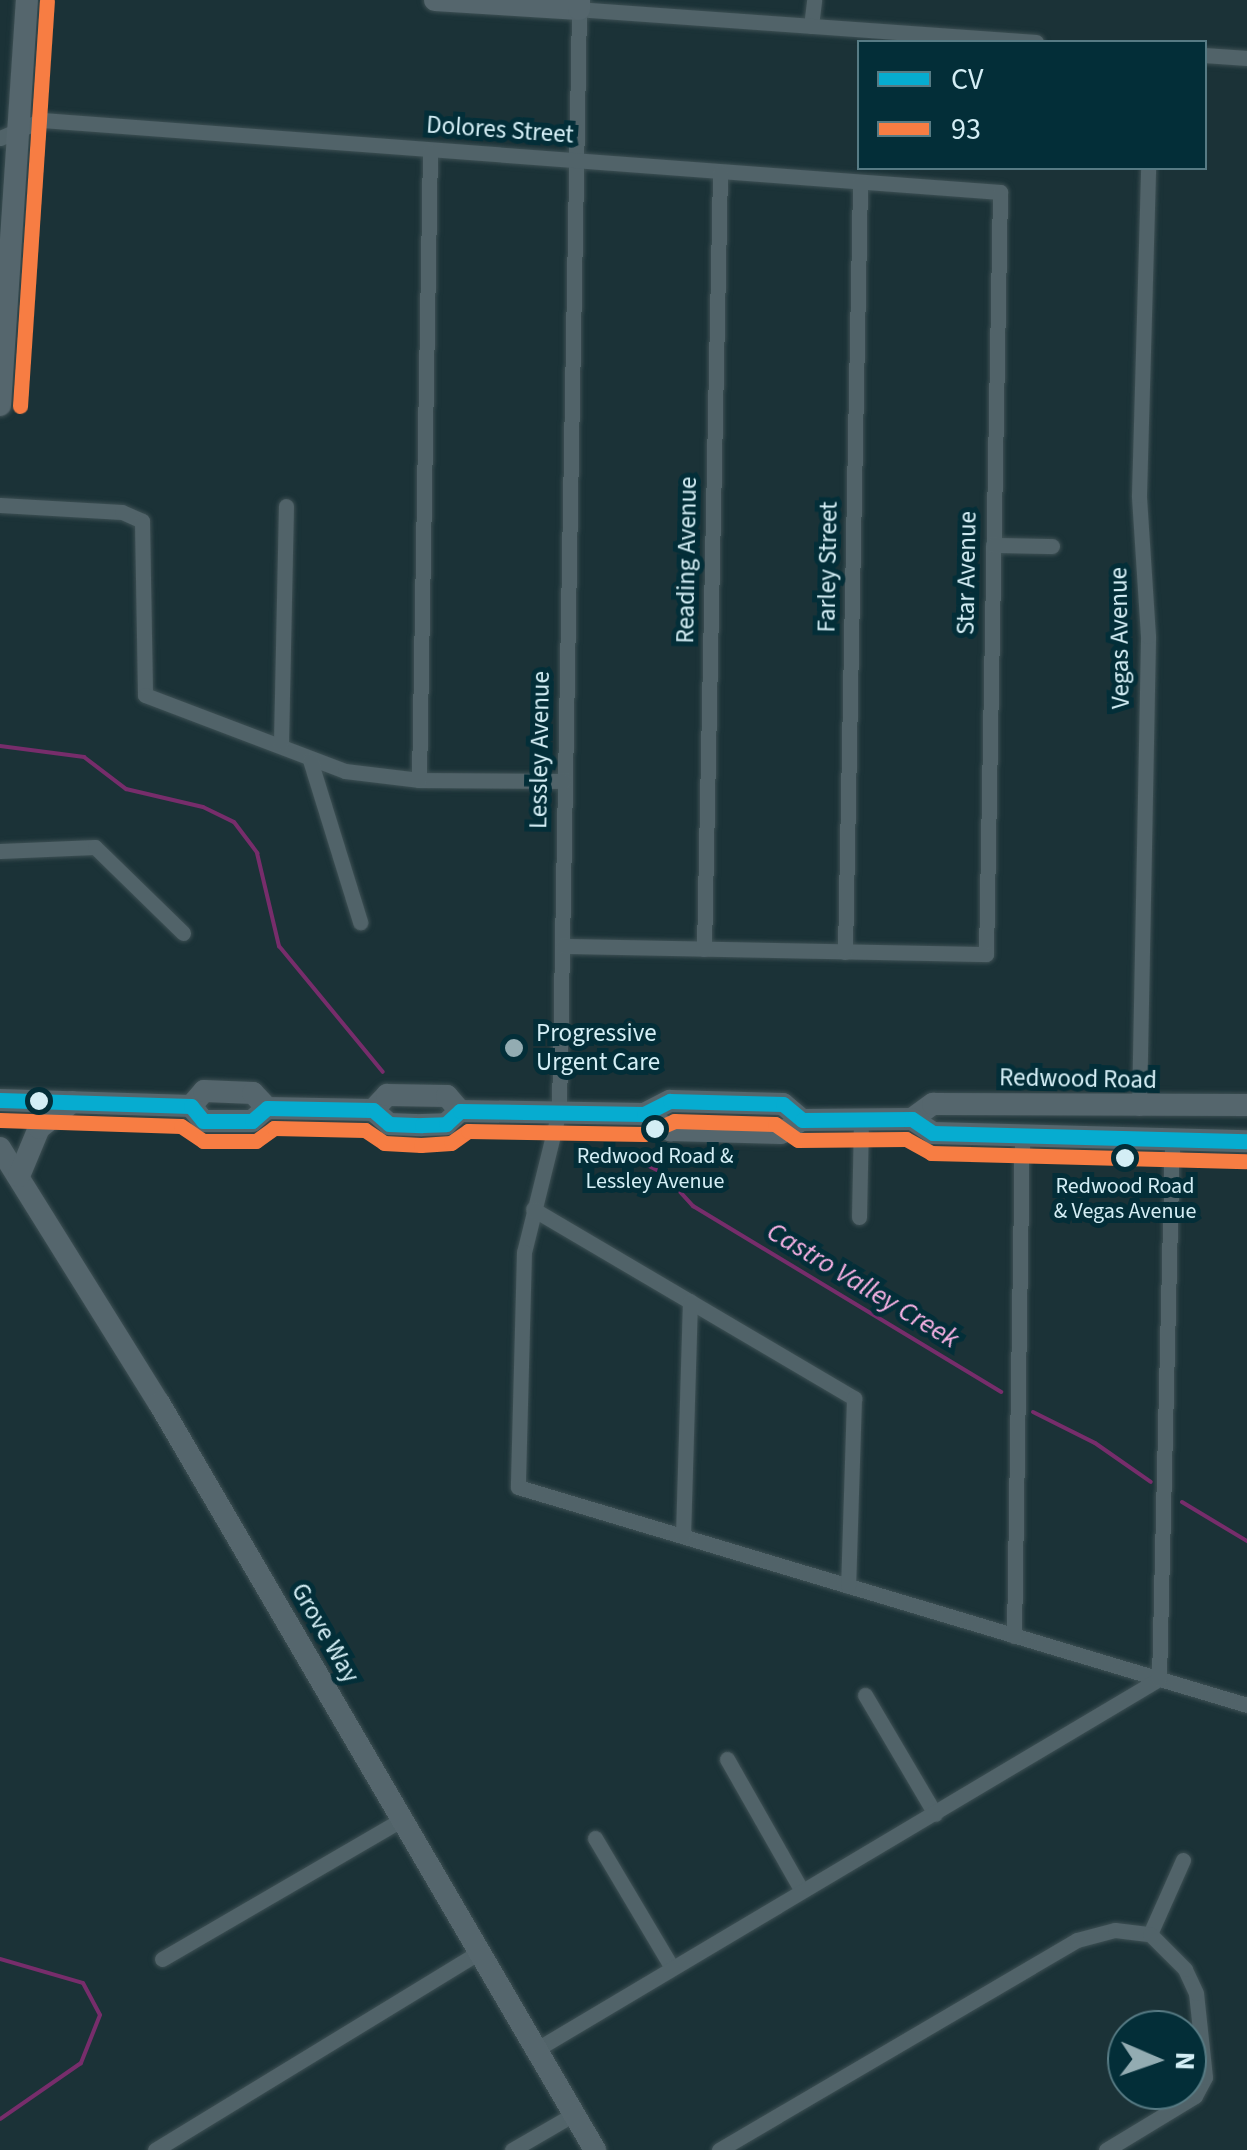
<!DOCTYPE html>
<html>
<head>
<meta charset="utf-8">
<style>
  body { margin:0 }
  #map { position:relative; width:1247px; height:2150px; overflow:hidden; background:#1b3237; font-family:"Source Sans 3",sans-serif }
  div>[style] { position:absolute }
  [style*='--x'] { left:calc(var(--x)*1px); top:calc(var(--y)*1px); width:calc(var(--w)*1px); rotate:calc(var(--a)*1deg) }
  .stream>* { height:4px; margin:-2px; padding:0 2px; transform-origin:2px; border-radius:2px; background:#772d6b }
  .roads { filter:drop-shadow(0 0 2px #3e5054) drop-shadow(0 0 2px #3e5054) }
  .street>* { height:15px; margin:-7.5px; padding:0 7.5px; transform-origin:7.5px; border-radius:7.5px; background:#516369 }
  .secondary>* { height:22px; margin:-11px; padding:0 11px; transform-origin:11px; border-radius:11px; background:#55666d }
  .bus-1>* { height:15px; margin:-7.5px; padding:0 7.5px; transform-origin:7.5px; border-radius:7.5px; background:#06acd0 }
  .bus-2>* { height:15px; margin:-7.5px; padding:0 7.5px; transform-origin:7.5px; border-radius:7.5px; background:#f77d43 }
  .dots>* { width:28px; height:28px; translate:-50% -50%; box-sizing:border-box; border:5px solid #032e38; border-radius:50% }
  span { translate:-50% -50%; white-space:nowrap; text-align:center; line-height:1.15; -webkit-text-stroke:10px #032e38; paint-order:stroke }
  .bus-label { font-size:22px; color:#d4eef5 }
  .street-label { font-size:25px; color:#d4eef5 }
  .poi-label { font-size:25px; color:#d4eef5 }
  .left { translate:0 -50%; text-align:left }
  .water-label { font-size:28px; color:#f6b1e4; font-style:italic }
  .legend { position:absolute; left:857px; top:40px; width:350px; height:130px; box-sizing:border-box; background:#032e38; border:2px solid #577b84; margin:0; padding:12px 18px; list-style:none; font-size:30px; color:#d4eef5 }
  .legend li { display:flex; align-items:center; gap:20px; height:50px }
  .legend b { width:50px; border:2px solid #577b84 }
  .north { position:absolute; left:1107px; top:2010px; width:100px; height:100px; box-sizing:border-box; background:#032e38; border:2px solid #577b84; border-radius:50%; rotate:92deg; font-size:28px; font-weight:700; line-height:40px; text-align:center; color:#d4eef5 }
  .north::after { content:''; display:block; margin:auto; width:35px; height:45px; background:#93acb2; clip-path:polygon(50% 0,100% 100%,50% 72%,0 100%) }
</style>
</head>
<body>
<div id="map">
  <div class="stream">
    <i style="--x:0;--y:746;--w:85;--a:7.5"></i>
    <i style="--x:84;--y:757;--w:53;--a:37.3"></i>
    <i style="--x:126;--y:789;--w:79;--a:13.2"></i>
    <i style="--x:203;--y:807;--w:34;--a:26"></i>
    <i style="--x:234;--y:822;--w:39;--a:53"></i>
    <i style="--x:257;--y:853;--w:96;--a:76.7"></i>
    <i style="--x:279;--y:946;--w:163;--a:50.5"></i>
    <i style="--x:607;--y:1145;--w:63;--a:26.6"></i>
    <i style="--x:663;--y:1173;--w:45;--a:47.7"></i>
    <i style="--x:693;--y:1206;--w:360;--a:31.1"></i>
    <i style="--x:1033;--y:1412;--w:69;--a:26.6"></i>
    <i style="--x:1095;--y:1443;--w:68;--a:34.9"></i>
    <i style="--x:1182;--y:1502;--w:76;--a:31"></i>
    <i style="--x:0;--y:1959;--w:86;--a:16.1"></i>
    <i style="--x:83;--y:1983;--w:36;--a:62"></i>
    <i style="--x:100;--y:2015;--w:52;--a:111.6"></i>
    <i style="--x:81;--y:2063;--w:98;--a:145.3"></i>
  </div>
  <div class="roads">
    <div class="street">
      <i style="--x:811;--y:26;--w:26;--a:-83"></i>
      <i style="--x:1036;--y:42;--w:458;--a:-175.9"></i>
      <i style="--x:579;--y:9;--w:1102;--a:91.04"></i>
      <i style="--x:559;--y:1111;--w:145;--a:103.9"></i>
      <i style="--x:524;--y:1252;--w:235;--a:91.5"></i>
      <i style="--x:518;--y:1487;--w:761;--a:16.65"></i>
      <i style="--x:1204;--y:55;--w:43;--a:4"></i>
      <i style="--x:0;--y:138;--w:46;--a:-23.2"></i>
      <i style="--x:42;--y:120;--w:961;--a:4.3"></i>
      <i style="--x:1000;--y:192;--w:762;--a:91.05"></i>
      <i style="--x:986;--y:954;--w:423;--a:-178.9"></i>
      <i style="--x:0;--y:505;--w:122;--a:3.3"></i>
      <i style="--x:122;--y:512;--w:22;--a:24"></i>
      <i style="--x:142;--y:521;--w:174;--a:89"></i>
      <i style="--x:145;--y:695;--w:214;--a:20.8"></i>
      <i style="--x:345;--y:771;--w:75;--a:6.9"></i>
      <i style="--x:419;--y:780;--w:145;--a:0.4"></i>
      <i style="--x:993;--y:545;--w:59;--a:1"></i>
      <i style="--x:281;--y:743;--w:237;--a:-88.8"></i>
      <i style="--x:310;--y:760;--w:170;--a:72.8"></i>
      <i style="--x:419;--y:780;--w:629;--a:-89"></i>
      <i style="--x:0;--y:851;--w:95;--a:-2.4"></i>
      <i style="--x:95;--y:847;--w:123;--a:44.3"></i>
      <i style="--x:704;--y:949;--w:777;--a:-88.82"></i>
      <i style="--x:845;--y:952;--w:769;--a:-88.88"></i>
      <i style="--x:1139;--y:1108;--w:472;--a:-88.9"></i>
      <i style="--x:1148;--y:636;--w:141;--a:-93.7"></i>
      <i style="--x:1139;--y:495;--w:327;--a:-88.4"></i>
      <i style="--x:533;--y:1209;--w:373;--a:30.5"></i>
      <i style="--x:854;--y:1398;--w:188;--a:91.8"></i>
      <i style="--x:859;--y:1217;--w:97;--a:-88.8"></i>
      <i style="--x:683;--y:1536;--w:235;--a:-88.3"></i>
      <i style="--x:1014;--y:1636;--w:502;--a:-89.09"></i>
      <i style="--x:865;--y:1695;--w:138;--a:59.5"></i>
      <i style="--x:727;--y:1759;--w:150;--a:60.4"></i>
      <i style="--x:595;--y:1838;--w:149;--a:59.3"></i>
      <i style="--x:1150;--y:1934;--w:81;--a:-66"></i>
      <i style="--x:162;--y:1959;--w:279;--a:-30.2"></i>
      <i style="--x:537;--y:2049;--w:724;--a:-30.75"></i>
      <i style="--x:1159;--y:1679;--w:541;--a:-88.62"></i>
      <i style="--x:155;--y:2150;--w:381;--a:-31.4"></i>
      <i style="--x:512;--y:2150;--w:72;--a:-30.1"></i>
      <i style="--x:719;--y:2150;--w:415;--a:-30.4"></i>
      <i style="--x:1077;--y:1940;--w:39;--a:-15"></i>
      <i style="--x:1115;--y:1930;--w:35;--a:7"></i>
      <i style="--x:1106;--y:2150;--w:104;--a:-31.2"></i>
      <i style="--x:1195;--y:2096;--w:21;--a:-62"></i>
      <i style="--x:1205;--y:2077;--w:84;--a:-96.1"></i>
      <i style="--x:1196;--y:1993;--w:26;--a:-115"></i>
      <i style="--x:1185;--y:1969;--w:49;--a:-135"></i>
    </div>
    <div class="secondary">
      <i style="--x:435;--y:0;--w:144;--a:3.6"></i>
      <i style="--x:579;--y:9;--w:9;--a:-90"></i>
      <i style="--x:0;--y:405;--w:406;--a:-86.2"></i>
      <i style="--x:0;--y:1100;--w:191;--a:1.8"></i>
      <i style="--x:191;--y:1106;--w:19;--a:51"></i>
      <i style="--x:203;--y:1121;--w:49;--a:0"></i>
      <i style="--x:252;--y:1121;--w:20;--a:-41"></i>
      <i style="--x:267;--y:1108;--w:106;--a:1.1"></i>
      <i style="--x:373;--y:1110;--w:21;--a:41"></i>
      <i style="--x:389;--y:1124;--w:33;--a:2"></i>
      <i style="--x:422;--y:1125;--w:24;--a:-2"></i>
      <i style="--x:446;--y:1124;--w:19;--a:-43"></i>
      <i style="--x:460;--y:1111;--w:184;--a:0.9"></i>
      <i style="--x:644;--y:1114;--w:29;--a:-27"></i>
      <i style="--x:670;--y:1101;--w:113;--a:1.5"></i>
      <i style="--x:783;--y:1104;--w:25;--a:40"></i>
      <i style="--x:191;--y:1106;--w:20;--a:-49"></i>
      <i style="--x:204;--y:1091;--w:49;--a:2.3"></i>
      <i style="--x:253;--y:1093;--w:21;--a:47"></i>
      <i style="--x:373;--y:1110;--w:21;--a:-47"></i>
      <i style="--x:387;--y:1095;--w:60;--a:1"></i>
      <i style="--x:447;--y:1096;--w:20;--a:49"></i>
      <i style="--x:644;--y:1114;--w:31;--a:32"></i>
      <i style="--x:670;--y:1130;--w:111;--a:1.5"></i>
      <i style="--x:781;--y:1133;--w:25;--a:-32"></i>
      <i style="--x:802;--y:1120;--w:110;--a:-0.5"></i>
      <i style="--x:912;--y:1119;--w:26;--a:-36"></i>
      <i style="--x:933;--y:1104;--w:314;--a:0.2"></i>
      <i style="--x:912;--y:1119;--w:25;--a:34"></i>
      <i style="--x:933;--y:1133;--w:314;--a:1.5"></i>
      <i style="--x:0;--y:1148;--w:301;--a:58.1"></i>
      <i style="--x:159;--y:1403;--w:865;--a:59.73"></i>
      <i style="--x:19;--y:1176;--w:52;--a:-67.4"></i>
      <i style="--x:39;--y:1128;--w:42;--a:-38.2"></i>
    </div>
  </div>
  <div class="bus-1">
    <i style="--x:0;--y:1100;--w:191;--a:1.8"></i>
    <i style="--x:191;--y:1106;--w:19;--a:51"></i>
    <i style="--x:203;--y:1121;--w:49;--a:0"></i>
    <i style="--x:252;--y:1121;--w:20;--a:-41"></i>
    <i style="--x:267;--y:1108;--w:106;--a:1.1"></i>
    <i style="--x:373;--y:1110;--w:21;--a:41"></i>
    <i style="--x:389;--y:1124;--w:33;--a:2"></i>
    <i style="--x:422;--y:1125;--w:24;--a:-2"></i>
    <i style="--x:446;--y:1124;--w:19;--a:-43"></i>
    <i style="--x:460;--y:1111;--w:184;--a:0.9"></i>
    <i style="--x:644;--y:1114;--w:29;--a:-27"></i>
    <i style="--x:670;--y:1101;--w:113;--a:1.5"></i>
    <i style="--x:783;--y:1104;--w:25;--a:40"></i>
    <i style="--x:802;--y:1120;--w:110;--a:-0.5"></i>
    <i style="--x:912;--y:1119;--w:25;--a:34"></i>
    <i style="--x:933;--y:1133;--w:314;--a:1.5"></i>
  </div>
  <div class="bus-2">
    <i style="--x:20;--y:406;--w:406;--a:-86.2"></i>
    <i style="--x:0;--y:1120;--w:181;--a:1.9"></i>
    <i style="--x:181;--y:1126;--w:27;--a:34"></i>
    <i style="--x:203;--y:1141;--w:53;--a:0"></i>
    <i style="--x:256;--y:1141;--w:22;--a:-36"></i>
    <i style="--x:274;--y:1128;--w:91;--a:1.3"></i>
    <i style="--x:365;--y:1130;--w:23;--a:34"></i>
    <i style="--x:384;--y:1143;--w:37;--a:3"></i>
    <i style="--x:421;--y:1145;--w:30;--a:-4"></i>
    <i style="--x:451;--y:1143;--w:21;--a:-35"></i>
    <i style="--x:468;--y:1131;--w:176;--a:1"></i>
    <i style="--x:644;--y:1134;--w:33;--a:-23"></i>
    <i style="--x:674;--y:1121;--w:101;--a:1.7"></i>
    <i style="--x:775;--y:1124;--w:28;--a:35"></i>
    <i style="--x:798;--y:1140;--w:108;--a:-0.5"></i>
    <i style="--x:906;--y:1139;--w:29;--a:29"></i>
    <i style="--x:931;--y:1153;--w:315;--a:1.5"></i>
  </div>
  <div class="dots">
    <i style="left:514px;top:1048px;background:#93acb2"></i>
    <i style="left:39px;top:1101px;background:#d4eef5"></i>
    <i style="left:655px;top:1129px;background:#d4eef5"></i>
    <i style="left:1125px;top:1158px;background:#d4eef5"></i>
  </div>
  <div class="bus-label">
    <span style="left:655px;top:1169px">Redwood Road &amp;<br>Lessley Avenue</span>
    <span style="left:1125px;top:1199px">Redwood Road<br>&amp; Vegas Avenue</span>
  </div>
  <div class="street-label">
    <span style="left:500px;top:130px;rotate:4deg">Dolores Street</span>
    <span style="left:687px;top:560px;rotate:-89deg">Reading Avenue</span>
    <span style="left:828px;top:567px;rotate:-89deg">Farley Street</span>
    <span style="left:967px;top:573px;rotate:-89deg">Star Avenue</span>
    <span style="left:1120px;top:638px;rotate:-91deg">Vegas Avenue</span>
    <span style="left:540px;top:750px;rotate:-89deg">Lessley Avenue</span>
    <span style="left:1078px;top:1079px;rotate:1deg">Redwood Road</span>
    <span style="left:325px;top:1633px;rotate:60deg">Grove Way</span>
  </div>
  <div class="poi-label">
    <span class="left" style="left:536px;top:1048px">Progressive<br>Urgent Care</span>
  </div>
  <div class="water-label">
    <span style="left:863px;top:1285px;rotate:31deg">Castro Valley Creek</span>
  </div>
  <ul class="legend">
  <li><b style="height:12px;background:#06acd0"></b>CV</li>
  <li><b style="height:12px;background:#f77d43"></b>93</li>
  </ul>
  <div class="north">N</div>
</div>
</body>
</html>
